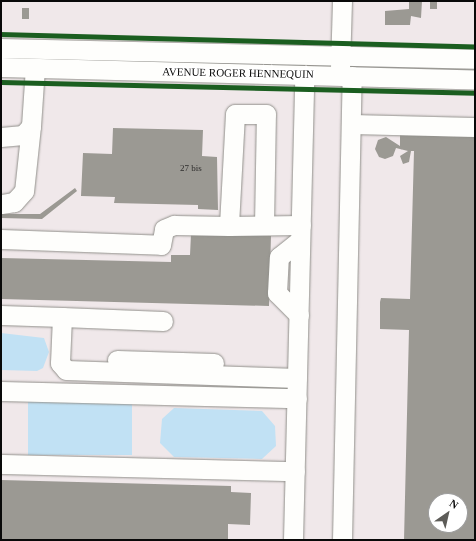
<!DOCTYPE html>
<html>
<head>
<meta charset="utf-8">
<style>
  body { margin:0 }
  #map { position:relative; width:476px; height:541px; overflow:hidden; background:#f9f7ec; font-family:Georgia,serif }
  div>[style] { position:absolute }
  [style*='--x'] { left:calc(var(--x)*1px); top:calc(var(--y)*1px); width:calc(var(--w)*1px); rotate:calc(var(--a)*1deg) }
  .industrial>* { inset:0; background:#f0e8ea }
  .water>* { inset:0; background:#c1e1f4; transform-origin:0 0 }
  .building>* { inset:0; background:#9b9993; transform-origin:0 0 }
  .roads { filter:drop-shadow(0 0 1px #91908b) drop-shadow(0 0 1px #91908b) }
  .minor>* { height:19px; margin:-9.5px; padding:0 9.5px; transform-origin:9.5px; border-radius:9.5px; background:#fefefc }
  .cycleway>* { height:5px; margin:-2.5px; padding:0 2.5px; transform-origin:2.5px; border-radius:2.5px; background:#1b5e20 }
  span { translate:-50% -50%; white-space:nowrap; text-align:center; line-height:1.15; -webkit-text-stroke:4px #fff; paint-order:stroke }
  .number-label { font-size:9px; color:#2e2d2c }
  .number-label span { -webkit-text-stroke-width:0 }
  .street-label { font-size:11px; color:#090909 }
  .frame { position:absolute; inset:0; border:2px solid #090909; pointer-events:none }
  .north { position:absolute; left:428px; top:493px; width:40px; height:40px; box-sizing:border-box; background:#fff; border:1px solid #9d9d9d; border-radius:50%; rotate:34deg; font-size:11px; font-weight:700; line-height:16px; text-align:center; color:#090909 }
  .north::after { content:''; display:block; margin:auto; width:14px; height:18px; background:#5d5c58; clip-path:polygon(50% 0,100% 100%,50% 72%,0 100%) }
</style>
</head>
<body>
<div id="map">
  <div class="industrial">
    <i style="clip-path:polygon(evenodd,1px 1px,475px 1px,475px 540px,1px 540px,1px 1px,436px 501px,460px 501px,460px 525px,436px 525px,436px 501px)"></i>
  </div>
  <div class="water">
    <i style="clip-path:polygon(1px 333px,44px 338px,49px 352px,43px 368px,37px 371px,1px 370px)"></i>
    <i style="left:28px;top:401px;width:104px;height:54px"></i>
    <i style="clip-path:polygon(174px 408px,262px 411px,275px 426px,276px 446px,262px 459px,174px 457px,160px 443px,162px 419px)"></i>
  </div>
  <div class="building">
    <i style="clip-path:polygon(409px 1px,422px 1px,421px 18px,411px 16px,410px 25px,385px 25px,385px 11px,409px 9px)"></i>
    <i style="left:430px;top:1px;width:7px;height:8px"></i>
    <i style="left:22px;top:8px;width:7px;height:11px"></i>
    <i style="clip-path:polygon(113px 128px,203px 130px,202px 156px,217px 157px,218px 210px,198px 209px,198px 205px,114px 203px,115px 197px,81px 196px,83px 153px,112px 154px)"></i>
    <i style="clip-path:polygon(evenodd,400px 135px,475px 137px,475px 540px,404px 540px,409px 330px,380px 329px,380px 302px,381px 298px,410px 299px,414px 151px,411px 151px,409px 162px,403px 164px,400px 156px,408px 151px,396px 148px,393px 156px,385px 159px,379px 157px,375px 149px,378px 140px,386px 137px,400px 146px,400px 135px,436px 501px,460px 501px,460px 525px,436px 525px,436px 501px)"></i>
    <i style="clip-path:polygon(75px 188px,77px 191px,42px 219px,1px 218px,1px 214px,40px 214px)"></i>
    <i style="clip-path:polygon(191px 234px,271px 236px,269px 306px,1px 299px,1px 258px,171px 262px,171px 255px,190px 255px)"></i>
    <i style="clip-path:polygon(1px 480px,231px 486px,231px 492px,251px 493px,250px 525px,228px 524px,228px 540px,1px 540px)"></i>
  </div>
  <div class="roads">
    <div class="minor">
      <i style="--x:1;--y:48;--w:474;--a:1.3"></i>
      <i style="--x:1;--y:67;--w:474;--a:1.5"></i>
      <i style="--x:340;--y:68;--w:67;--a:-88.3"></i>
      <i style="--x:351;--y:124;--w:124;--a:1.4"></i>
      <i style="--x:31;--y:126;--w:58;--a:-86.1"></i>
      <i style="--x:1;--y:137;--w:22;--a:-5"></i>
      <i style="--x:23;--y:135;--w:12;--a:-48"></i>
      <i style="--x:31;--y:126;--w:65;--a:96.1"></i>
      <i style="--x:24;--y:191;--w:15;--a:132"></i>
      <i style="--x:14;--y:202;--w:13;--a:171"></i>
      <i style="--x:264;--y:225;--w:111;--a:-89"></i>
      <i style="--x:266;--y:114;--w:31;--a:180"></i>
      <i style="--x:235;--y:114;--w:112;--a:93.1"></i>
      <i style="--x:229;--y:226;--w:72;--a:-0.8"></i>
      <i style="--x:1;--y:239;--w:160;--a:2.1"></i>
      <i style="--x:161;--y:245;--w:16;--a:-79"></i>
      <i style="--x:164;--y:229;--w:11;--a:-22"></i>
      <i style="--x:174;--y:225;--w:55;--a:1"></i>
      <i style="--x:1;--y:315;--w:61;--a:1.9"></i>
      <i style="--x:62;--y:317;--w:46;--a:92.5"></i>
      <i style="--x:60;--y:363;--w:9;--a:49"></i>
      <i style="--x:66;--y:370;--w:231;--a:2"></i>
      <i style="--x:299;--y:315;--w:31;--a:-135"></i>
      <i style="--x:277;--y:293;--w:36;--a:-87"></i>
      <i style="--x:279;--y:257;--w:27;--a:-39"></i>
      <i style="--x:62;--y:317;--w:101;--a:2.3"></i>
      <i style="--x:117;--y:360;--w:97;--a:1.8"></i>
      <i style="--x:1;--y:391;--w:296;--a:1.4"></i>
      <i style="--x:1;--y:464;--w:294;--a:1.4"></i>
      <i style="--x:293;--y:540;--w:465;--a:-88.6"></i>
      <i style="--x:342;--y:540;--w:464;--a:-88.8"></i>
    </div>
  </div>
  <div class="cycleway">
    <i style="--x:1;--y:34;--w:474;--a:1.5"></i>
    <i style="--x:1;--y:82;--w:474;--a:1.3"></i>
  </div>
  <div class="number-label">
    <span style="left:191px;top:168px">27 bis</span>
  </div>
  <div class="street-label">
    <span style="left:238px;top:73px;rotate:1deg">AVENUE ROGER HENNEQUIN</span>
  </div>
  <div class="frame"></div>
  <div class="north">N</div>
</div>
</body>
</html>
